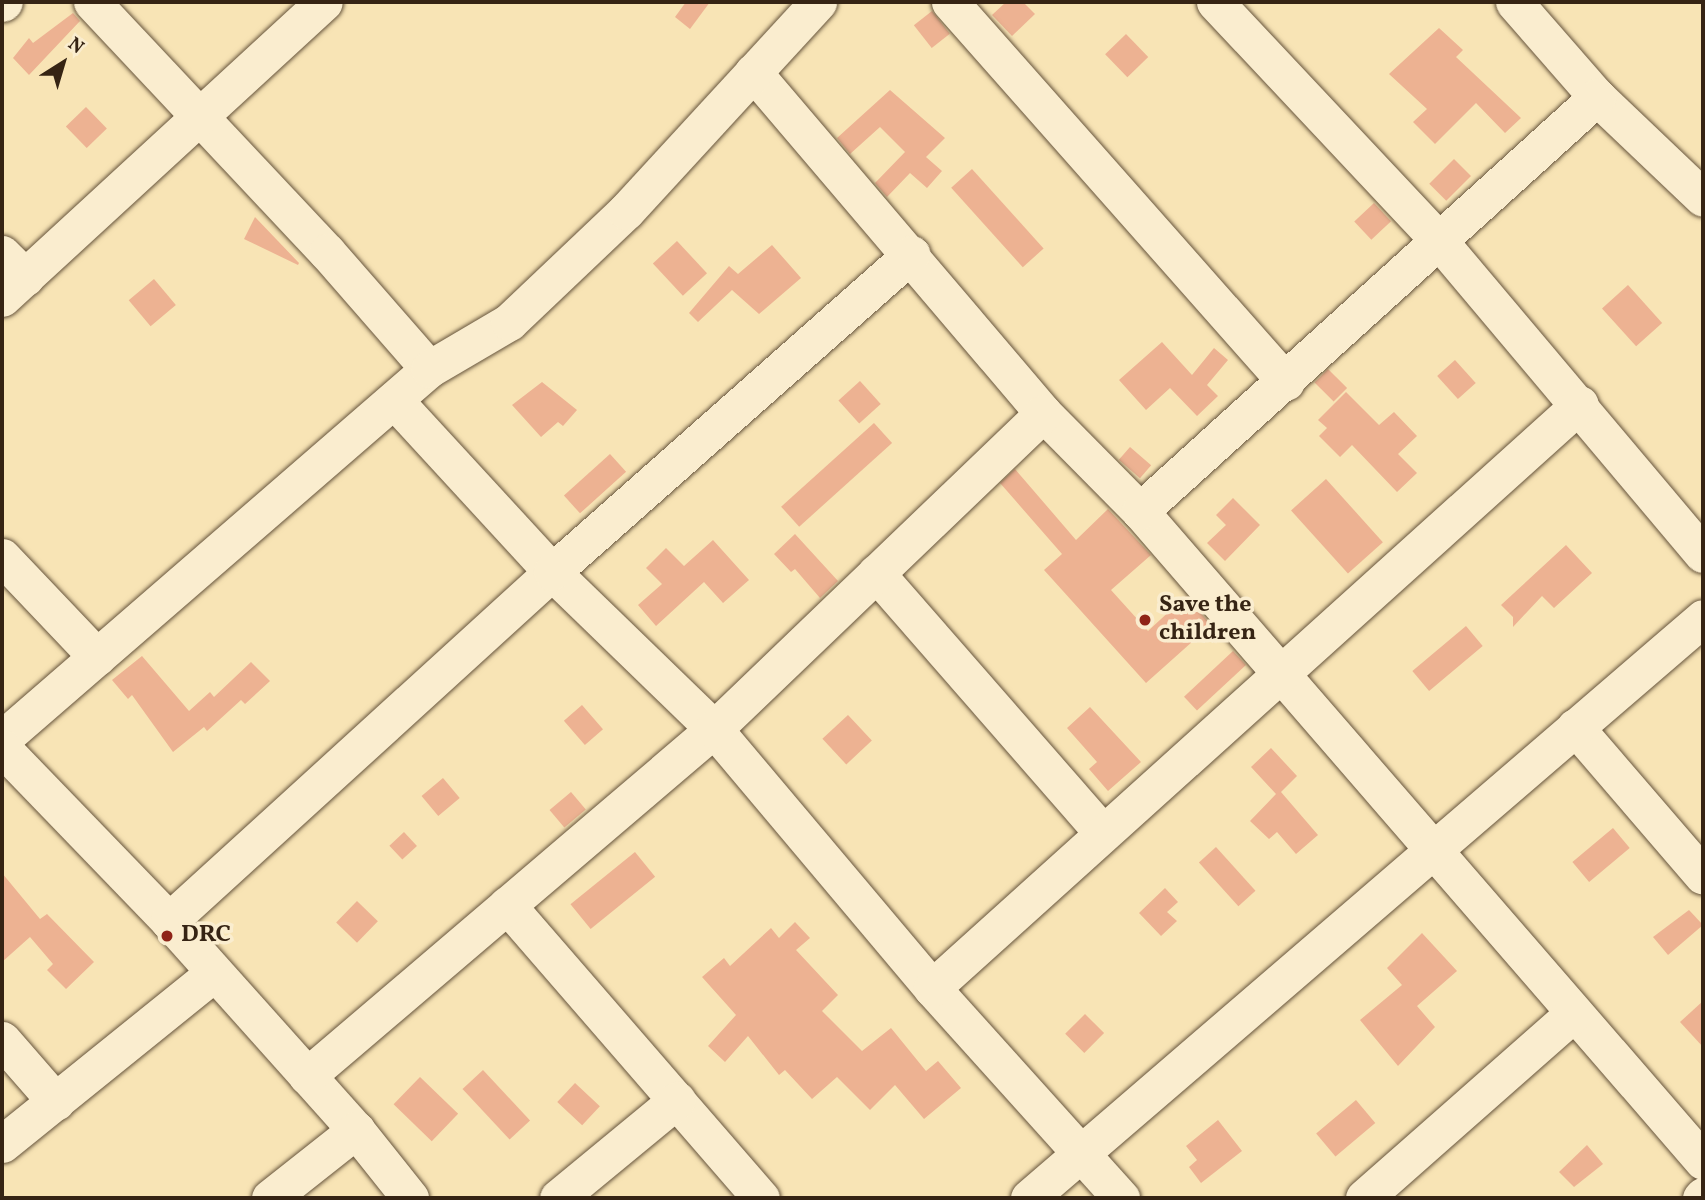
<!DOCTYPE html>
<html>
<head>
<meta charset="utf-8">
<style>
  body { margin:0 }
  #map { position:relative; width:1705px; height:1200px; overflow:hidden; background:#f8e4b5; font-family:Vollkorn,serif }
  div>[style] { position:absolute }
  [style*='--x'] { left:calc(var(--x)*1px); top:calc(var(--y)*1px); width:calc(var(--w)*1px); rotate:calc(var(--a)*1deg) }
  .building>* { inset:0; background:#edb292; transform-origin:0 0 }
  .roads { filter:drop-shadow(0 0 2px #66543c) drop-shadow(0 0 2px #66543c) }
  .minor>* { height:37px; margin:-18.5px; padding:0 18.5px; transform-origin:18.5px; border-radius:18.5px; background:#faedcf }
  .dots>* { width:19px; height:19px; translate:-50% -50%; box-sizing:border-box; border:4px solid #faedcf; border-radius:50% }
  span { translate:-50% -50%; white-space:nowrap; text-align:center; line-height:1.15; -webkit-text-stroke:7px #faedcf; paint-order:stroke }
  .poi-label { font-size:24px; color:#362414; font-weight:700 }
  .left { translate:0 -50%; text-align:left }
  .frame { position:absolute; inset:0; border:4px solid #362414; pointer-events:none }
  .north { position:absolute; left:28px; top:28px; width:70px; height:70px; -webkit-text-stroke:5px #faedcf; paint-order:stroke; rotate:37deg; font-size:19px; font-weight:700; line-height:28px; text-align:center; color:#362414 }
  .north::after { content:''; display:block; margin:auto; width:24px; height:32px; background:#362414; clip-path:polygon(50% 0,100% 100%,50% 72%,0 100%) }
</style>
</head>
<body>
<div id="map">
  <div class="building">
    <i style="clip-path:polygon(686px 2px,710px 2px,690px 29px,675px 17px)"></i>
    <i style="clip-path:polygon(1006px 2px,1023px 2px,1035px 14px,1012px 36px,992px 15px)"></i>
    <i style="left:932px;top:11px;width:29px;height:23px;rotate:52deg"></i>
    <i style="clip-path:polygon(73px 13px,80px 21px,29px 75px,13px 58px,29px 38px,33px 43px)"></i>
    <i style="clip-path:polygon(1439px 28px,1463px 50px,1456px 57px,1521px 118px,1505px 133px,1476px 103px,1435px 144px,1413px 122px,1427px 109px,1389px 74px)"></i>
    <i style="left:1126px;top:34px;width:32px;height:29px;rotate:46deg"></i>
    <i style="clip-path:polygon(890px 90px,945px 138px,926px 157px,942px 171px,927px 188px,910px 173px,887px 197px,875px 183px,905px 152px,880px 127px,850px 154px,837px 138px)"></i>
    <i style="left:86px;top:107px;width:30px;height:28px;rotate:46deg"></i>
    <i style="left:1454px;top:159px;width:24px;height:35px;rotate:45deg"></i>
    <i style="left:972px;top:169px;width:107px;height:28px;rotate:48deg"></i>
    <i style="left:1374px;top:203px;width:25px;height:27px;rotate:47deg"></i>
    <i style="clip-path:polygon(255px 217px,299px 263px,298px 265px,244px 239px)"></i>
    <i style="left:677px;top:241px;width:44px;height:33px;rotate:47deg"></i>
    <i style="clip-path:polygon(772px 245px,801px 278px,759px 314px,732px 290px,698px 322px,689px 313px,729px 266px,738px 274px)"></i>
    <i style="left:154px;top:279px;width:34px;height:33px;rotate:50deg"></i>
    <i style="left:1628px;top:285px;width:51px;height:35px;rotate:48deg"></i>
    <i style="clip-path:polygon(1162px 342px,1192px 375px,1214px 348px,1228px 360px,1207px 385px,1218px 396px,1197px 416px,1170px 388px,1146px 410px,1119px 380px)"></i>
    <i style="left:1455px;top:360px;width:31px;height:24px;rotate:48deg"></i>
    <i style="left:1328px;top:369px;width:27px;height:19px;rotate:45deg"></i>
    <i style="left:860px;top:381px;width:31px;height:29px;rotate:48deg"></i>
    <i style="clip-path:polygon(542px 382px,577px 410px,563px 426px,558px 422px,541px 437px,512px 405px)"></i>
    <i style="clip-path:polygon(1346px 392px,1379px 425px,1394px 412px,1417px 436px,1398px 454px,1417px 473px,1397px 492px,1352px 445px,1340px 457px,1319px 436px,1327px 428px,1318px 420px)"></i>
    <i style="left:874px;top:423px;width:27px;height:125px;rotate:48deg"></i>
    <i style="left:1130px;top:447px;width:28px;height:17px;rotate:41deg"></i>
    <i style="left:610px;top:454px;width:24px;height:62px;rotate:48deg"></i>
    <i style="clip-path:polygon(1015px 469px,1076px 540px,1108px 509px,1151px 555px,1111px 590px,1148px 631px,1186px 596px,1211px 625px,1146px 683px,1044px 570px,1062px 554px,1000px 483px)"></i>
    <i style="left:1326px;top:479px;width:85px;height:47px;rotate:48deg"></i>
    <i style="clip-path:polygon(1233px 498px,1260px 525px,1225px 561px,1207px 543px,1226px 525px,1216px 515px)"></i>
    <i style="clip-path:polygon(795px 534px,838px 581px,820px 598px,795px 569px,791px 572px,774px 554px)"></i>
    <i style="clip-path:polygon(713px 540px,749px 580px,723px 603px,704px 582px,656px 626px,638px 605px,662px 584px,646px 568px,666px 548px,684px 566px)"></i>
    <i style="clip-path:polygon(1566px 545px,1592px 573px,1554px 608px,1542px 596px,1513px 627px,1513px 617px,1501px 605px)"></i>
    <i style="left:1466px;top:626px;width:26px;height:70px;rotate:50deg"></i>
    <i style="left:1233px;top:651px;width:19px;height:67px;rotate:47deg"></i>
    <i style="clip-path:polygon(142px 656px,189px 711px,210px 692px,214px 697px,251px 662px,270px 681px,245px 704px,241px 700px,207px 731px,204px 727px,173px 752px,132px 695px,128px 699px,112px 680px)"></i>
    <i style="left:582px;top:705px;width:32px;height:24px;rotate:49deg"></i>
    <i style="clip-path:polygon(1090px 707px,1141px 762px,1108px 791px,1089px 769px,1097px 762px,1067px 728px)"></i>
    <i style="left:848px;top:715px;width:35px;height:35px;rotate:47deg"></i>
    <i style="clip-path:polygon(1271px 748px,1297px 776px,1281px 792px,1318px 835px,1296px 854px,1277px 832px,1269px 839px,1250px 821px,1276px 794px,1251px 767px)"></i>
    <i style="left:443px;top:778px;width:26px;height:28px;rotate:50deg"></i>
    <i style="left:571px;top:792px;width:23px;height:28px;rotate:50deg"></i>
    <i style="left:1613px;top:828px;width:26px;height:53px;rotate:50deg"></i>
    <i style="left:404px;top:832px;width:19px;height:20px;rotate:47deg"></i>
    <i style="left:1216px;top:847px;width:59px;height:23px;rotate:48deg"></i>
    <i style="left:635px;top:852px;width:32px;height:83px;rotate:51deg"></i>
    <i style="clip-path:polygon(2px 873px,40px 919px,47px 914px,94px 962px,66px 989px,47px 970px,53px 964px,30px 937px,2px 962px)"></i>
    <i style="clip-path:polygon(1165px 888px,1178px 902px,1167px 912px,1177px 921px,1161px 936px,1139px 913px)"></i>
    <i style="left:357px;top:901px;width:29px;height:30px;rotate:44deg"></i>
    <i style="clip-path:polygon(1689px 910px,1703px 925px,1668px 955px,1653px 937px)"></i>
    <i style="clip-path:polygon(795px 922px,810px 938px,796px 950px,838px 995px,822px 1011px,862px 1051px,891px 1028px,926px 1071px,938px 1061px,961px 1088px,924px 1119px,895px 1085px,870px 1110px,837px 1077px,812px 1099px,785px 1070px,779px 1075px,748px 1036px,725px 1062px,708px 1046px,736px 1015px,702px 977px,724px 958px,730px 966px,771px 928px,779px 938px)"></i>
    <i style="clip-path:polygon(1422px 933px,1457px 971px,1417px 1006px,1435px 1027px,1398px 1066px,1360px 1020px,1402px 985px,1387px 968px)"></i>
    <i style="clip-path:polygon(1703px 1001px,1703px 1047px,1680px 1022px)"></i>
    <i style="left:1085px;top:1014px;width:27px;height:28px;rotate:45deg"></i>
    <i style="left:483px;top:1070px;width:69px;height:28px;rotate:47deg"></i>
    <i style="left:420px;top:1077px;width:53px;height:38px;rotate:44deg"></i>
    <i style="left:575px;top:1083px;width:34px;height:26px;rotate:43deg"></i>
    <i style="left:1356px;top:1100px;width:30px;height:52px;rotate:50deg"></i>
    <i style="clip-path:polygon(1218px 1120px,1242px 1151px,1201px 1183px,1189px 1167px,1197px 1160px,1186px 1146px)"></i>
    <i style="clip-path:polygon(1587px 1145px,1603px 1164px,1574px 1187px,1559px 1172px)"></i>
  </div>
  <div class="roads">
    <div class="minor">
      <i style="--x:92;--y:2;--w:343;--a:46.8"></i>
      <i style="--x:327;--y:252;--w:155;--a:48.9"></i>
      <i style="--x:950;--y:2;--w:507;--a:48.52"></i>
      <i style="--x:1215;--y:2;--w:329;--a:46.8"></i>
      <i style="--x:1440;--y:242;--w:408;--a:49.9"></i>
      <i style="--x:1514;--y:2;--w:126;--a:48.9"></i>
      <i style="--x:1597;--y:97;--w:146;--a:43.6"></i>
      <i style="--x:2;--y:3;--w:2;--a:-27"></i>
      <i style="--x:753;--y:72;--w:448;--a:49.6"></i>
      <i style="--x:1043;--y:413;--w:138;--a:45.3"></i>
      <i style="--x:1140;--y:511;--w:860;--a:49.1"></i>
      <i style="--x:2;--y:254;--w:33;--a:45"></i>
      <i style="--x:2;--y:298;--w:437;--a:-42.6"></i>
      <i style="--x:394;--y:400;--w:234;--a:47.4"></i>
      <i style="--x:552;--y:572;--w:226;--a:44.1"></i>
      <i style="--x:714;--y:729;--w:339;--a:49.9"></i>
      <i style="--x:932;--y:988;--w:283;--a:48"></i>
      <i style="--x:1140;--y:511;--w:617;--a:-42.17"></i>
      <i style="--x:2;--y:557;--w:138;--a:46.5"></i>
      <i style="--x:876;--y:573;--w:345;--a:48.9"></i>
      <i style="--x:1575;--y:727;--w:196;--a:49.3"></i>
      <i style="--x:2;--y:739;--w:565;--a:-40.91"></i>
      <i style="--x:429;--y:369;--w:93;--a:-30.4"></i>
      <i style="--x:509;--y:322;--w:161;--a:-43.5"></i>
      <i style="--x:626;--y:211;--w:284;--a:-47.4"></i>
      <i style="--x:2;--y:748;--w:240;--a:46"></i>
      <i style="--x:169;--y:921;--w:280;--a:48.2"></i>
      <i style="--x:356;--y:1130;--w:87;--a:51.5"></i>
      <i style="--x:507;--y:905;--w:388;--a:49.1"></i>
      <i style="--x:169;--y:921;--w:518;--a:-42.34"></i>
      <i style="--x:552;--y:572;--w:480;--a:-41.5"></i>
      <i style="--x:932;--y:988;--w:872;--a:-42.03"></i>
      <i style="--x:2;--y:1040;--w:82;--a:48.9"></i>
      <i style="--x:307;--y:1076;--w:535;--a:-40.45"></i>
      <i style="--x:714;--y:729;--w:456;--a:-43.8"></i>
      <i style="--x:2;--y:1144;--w:271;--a:-38.9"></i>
      <i style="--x:270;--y:1198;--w:110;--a:-38.3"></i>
      <i style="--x:558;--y:1198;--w:154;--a:-39.5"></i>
      <i style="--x:1029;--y:1198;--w:889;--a:-40.71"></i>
      <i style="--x:1364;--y:1198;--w:280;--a:-41.4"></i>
      <i style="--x:1701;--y:1198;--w:3;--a:-45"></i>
    </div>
  </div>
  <div class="dots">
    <i style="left:1145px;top:620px;background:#8f2418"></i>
    <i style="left:167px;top:936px;background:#8f2418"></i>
  </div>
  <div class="poi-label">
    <span class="left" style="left:1159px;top:620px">Save the<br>children</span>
    <span class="left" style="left:181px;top:936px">DRC</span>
  </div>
  <div class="frame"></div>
  <div class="north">N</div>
</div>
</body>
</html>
